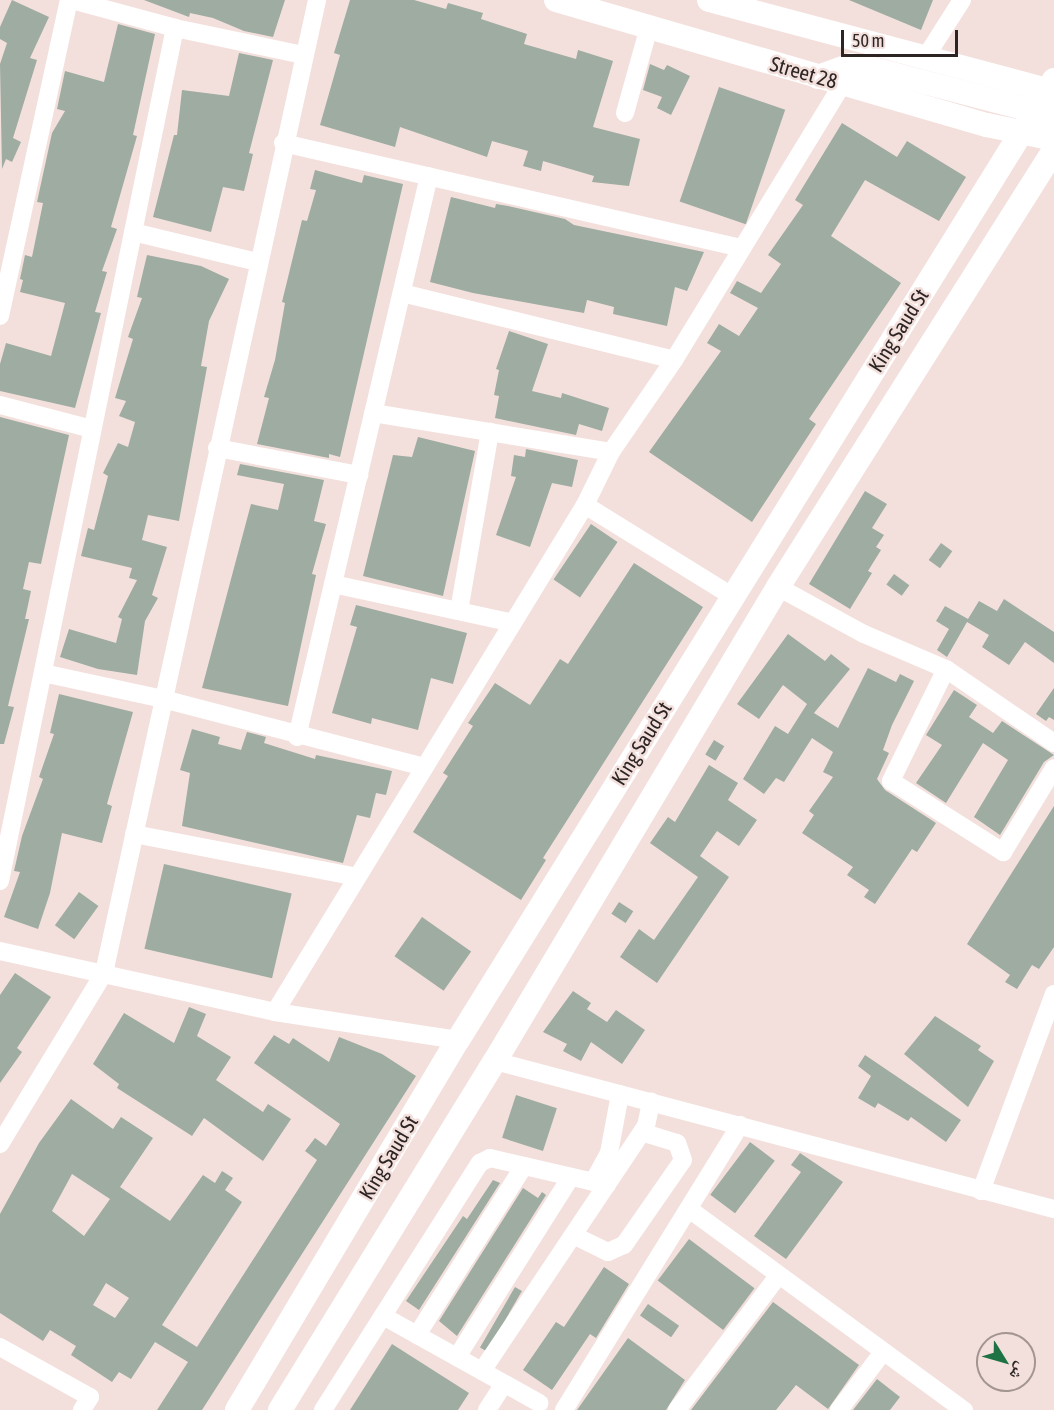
<!DOCTYPE html>
<html>
<head>
<meta charset="utf-8">
<style>
  body { margin:0 }
  #map { position:relative; width:1054px; height:1410px; overflow:hidden; background:#f3e0dc; font-family:"Asap Condensed","Noto Naskh Arabic",sans-serif }
  div>[style] { position:absolute }
  [style*='--x'] { left:calc(var(--x)*1px); top:calc(var(--y)*1px); width:calc(var(--w)*1px); rotate:calc(var(--a)*1deg) }
  .building>* { inset:0; background:#9eaca1; transform-origin:0 0 }
  .minor>* { height:18px; margin:-9px; padding:0 9px; transform-origin:9px; border-radius:9px; background:#fff }
  .major>* { height:24px; margin:-12px; padding:0 12px; transform-origin:12px; border-radius:12px; background:#fff }
  span { translate:-50% -50%; white-space:nowrap; text-align:center; line-height:1.15; -webkit-text-stroke:5px #f3e0dc; paint-order:stroke }
  .street-label { font-size:21px; color:#2c2524 }
  .north { position:absolute; left:976px; top:1332px; width:60px; height:60px; box-sizing:border-box; background:#f3e0dc; border:2px solid #a39592; border-radius:50%; rotate:127deg; font-size:16px; font-weight:700; line-height:24px; text-align:center; color:#2c2524 }
  .north::after { content:''; display:block; margin:auto; width:21px; height:27px; background:#1f7244; clip-path:polygon(50% 0,100% 100%,50% 72%,0 100%) }
  .scale { position:absolute; left:841px; top:30px; width:117px; height:27px; box-sizing:border-box; border:3px solid #2c2524; border-top:0; padding-left:8px; font-size:18px; line-height:21px; white-space:nowrap; color:#2c2524; -webkit-text-stroke:4px #f3e0dc; paint-order:stroke }
</style>
</head>
<body>
<div id="map">
  <div class="building">
    <i style="clip-path:polygon(12px 0,49px 17px,30px 58px,37px 60px,13px 138px,21px 142px,12px 162px,6px 159px,2px 169px,0 64px,7px 43px,0 39px,0 27px)"></i>
    <i style="clip-path:polygon(144px 0,285px 0,273px 37px,244px 31px,213px 18px,190px 13px,189px 17px)"></i>
    <i style="clip-path:polygon(350px 0,414px 0,446px 9px,448px 3px,483px 13px,481px 19px,527px 34px,524px 44px,576px 59px,578px 50px,613px 61px,593px 127px,640px 139px,629px 186px,592px 182px,594px 176px,543px 161px,541px 171px,523px 166px,528px 151px,492px 141px,487px 157px,400px 127px,395px 147px,320px 125px,340px 55px,334px 53px)"></i>
    <i style="clip-path:polygon(849px 0,933px 0,921px 30px)"></i>
    <i style="clip-path:polygon(118px 24px,155px 34px,133px 135px,137px 136px,111px 227px,117px 229px,102px 271px,107px 272px,95px 312px,101px 313px,75px 408px,0 391px,0 364px,6px 343px,51px 356px,65px 303px,20px 292px,23px 280px,20px 279px,25px 255px,32px 257px,43px 203px,37px 202px,52px 133px,65px 111px,57px 109px,65px 71px,104px 82px)"></i>
    <i style="clip-path:polygon(239px 53px,273px 60px,249px 153px,253px 154px,244px 191px,223px 187px,211px 232px,153px 217px,174px 135px,177px 135px,182px 90px,229px 96px)"></i>
    <i style="clip-path:polygon(650px 64px,664px 70px,667px 65px,690px 76px,671px 115px,657px 108px,662px 97px,643px 90px)"></i>
    <i style="left:719px;top:87px;width:70px;height:121px;rotate:19deg"></i>
    <i style="clip-path:polygon(842px 123px,897px 157px,907px 141px,966px 177px,939px 221px,865px 180px,831px 236px,901px 283px,809px 419px,816px 424px,752px 522px,649px 452px,721px 351px,707px 343px,719px 324px,739px 336px,758px 308px,730px 293px,737px 281px,761px 293px,781px 264px,768px 255px,803px 205px,795px 200px)"></i>
    <i style="clip-path:polygon(315px 170px,362px 183px,364px 175px,403px 184px,340px 457px,329px 454px,329px 458px,257px 444px,269px 398px,264px 397px,275px 360px,285px 303px,282px 302px,302px 220px,307px 221px,316px 190px,310px 189px)"></i>
    <i style="clip-path:polygon(451px 197px,495px 208px,496px 204px,508px 206px,565px 219px,574px 225px,704px 252px,687px 291px,675px 287px,667px 326px,613px 314px,614px 307px,587px 300px,584px 313px,473px 293px,430px 282px)"></i>
    <i style="clip-path:polygon(147px 255px,201px 266px,229px 279px,209px 321px,201px 366px,207px 367px,179px 521px,148px 515px,142px 540px,167px 547px,152px 595px,158px 598px,145px 621px,137px 675px,98px 669px,60px 657px,69px 629px,116px 643px,122px 619px,118px 617px,137px 580px,129px 578px,132px 568px,81px 556px,88px 528px,94px 530px,108px 476px,103px 473px,118px 443px,128px 447px,135px 422px,119px 416px,126px 401px,115px 398px,133px 339px,128px 337px,142px 298px,137px 297px)"></i>
    <i style="clip-path:polygon(509px 331px,548px 344px,532px 391px,561px 398px,562px 393px,609px 408px,602px 431px,579px 424px,576px 435px,495px 418px,499px 396px,494px 395px,499px 370px,496px 369px)"></i>
    <i style="clip-path:polygon(0 417px,69px 435px,41px 564px,29px 562px,23px 589px,31px 591px,25px 619px,29px 619px,8px 706px,14px 707px,4px 744px,0 744px)"></i>
    <i style="clip-path:polygon(418px 437px,475px 451px,443px 596px,363px 576px,393px 455px,412px 457px)"></i>
    <i style="clip-path:polygon(526px 449px,578px 460px,572px 487px,552px 483px,530px 547px,496px 535px,516px 477px,511px 476px,514px 455px,525px 457px)"></i>
    <i style="clip-path:polygon(240px 464px,324px 480px,314px 521px,326px 524px,312px 574px,316px 575px,288px 706px,202px 688px,251px 504px,278px 510px,284px 484px,237px 475px)"></i>
    <i style="clip-path:polygon(865px 491px,887px 504px,872px 528px,884px 535px,876px 547px,881px 550px,868px 571px,872px 573px,850px 609px,809px 584px)"></i>
    <i style="left:591px;top:524px;width:32px;height:67px;rotate:34deg"></i>
    <i style="left:941px;top:543px;width:14px;height:21px;rotate:36deg"></i>
    <i style="clip-path:polygon(634px 563px,703px 607px,543px 858px,546px 860px,521px 900px,413px 832px,448px 776px,443px 773px,473px 726px,468px 723px,495px 683px,530px 705px,560px 659px,568px 664px)"></i>
    <i style="left:894px;top:574px;width:19px;height:13px;rotate:36deg"></i>
    <i style="clip-path:polygon(1004px 599px,1054px 632px,1054px 663px,1025px 642px,1009px 665px,982px 647px,989px 635px,967px 622px,947px 657px,937px 650px,949px 629px,936px 621px,945px 606px,968px 619px,979px 601px,997px 611px)"></i>
    <i style="clip-path:polygon(356px 605px,467px 633px,453px 684px,431px 678px,418px 730px,372px 718px,371px 724px,332px 713px,357px 627px,350px 625px)"></i>
    <i style="clip-path:polygon(788px 634px,825px 661px,831px 654px,850px 669px,814px 713px,838px 728px,868px 668px,896px 682px,900px 674px,914px 681px,892px 725px,883px 750px,889px 753px,877px 779px,885px 790px,936px 823px,917px 852px,912px 849px,875px 904px,864px 897px,869px 890px,847px 875px,853px 867px,802px 833px,814px 815px,809px 811px,833px 777px,823px 772px,833px 752px,812px 738px,784px 782px,776px 778px,764px 794px,743px 779px,775px 726px,788px 734px,807px 704px,783px 685px,759px 719px,737px 704px)"></i>
    <i style="clip-path:polygon(1054px 688px,1054px 720px,1049px 717px,1046px 721px,1036px 714px)"></i>
    <i style="clip-path:polygon(954px 690px,977px 705px,969px 717px,993px 733px,1002px 721px,1054px 755px,1044px 762px,1000px 835px,974px 817px,1008px 760px,983px 743px,946px 803px,916px 783px,942px 745px,926px 735px)"></i>
    <i style="clip-path:polygon(59px 694px,133px 712px,107px 804px,112px 806px,102px 843px,62px 833px,50px 893px,38px 929px,4px 917px,20px 872px,14px 871px,22px 836px,43px 779px,39px 777px,54px 734px,50px 733px)"></i>
    <i style="clip-path:polygon(192px 729px,220px 737px,218px 744px,241px 750px,247px 732px,266px 737px,264px 743px,315px 759px,316px 755px,392px 771px,386px 795px,376px 793px,370px 818px,357px 815px,343px 863px,182px 826px,190px 773px,180px 770px)"></i>
    <i style="left:714px;top:740px;width:12px;height:17px;rotate:31deg"></i>
    <i style="clip-path:polygon(709px 765px,738px 783px,728px 800px,757px 820px,739px 846px,717px 831px,700px 856px,729px 877px,657px 983px,620px 957px,639px 929px,654px 940px,698px 877px,650px 843px,668px 817px,675px 822px)"></i>
    <i style="clip-path:polygon(1054px 806px,1054px 947px,1039px 969px,1032px 965px,1017px 989px,1005px 982px,1010px 975px,967px 944px)"></i>
    <i style="left:164px;top:864px;width:131px;height:87px;rotate:13deg"></i>
    <i style="left:79px;top:892px;width:24px;height:41px;rotate:36deg"></i>
    <i style="left:619px;top:902px;width:17px;height:14px;rotate:33deg"></i>
    <i style="left:422px;top:917px;width:60px;height:48px;rotate:35deg"></i>
    <i style="clip-path:polygon(15px 973px,51px 997px,17px 1048px,22px 1052px,0 1083px,0 995px)"></i>
    <i style="clip-path:polygon(573px 991px,591px 1003px,587px 1009px,607px 1022px,616px 1010px,645px 1030px,622px 1064px,591px 1042px,581px 1061px,563px 1051px,567px 1044px,543px 1032px)"></i>
    <i style="clip-path:polygon(189px 1007px,206px 1014px,197px 1036px,231px 1057px,216px 1080px,263px 1112px,268px 1104px,291px 1119px,263px 1161px,204px 1118px,192px 1136px,117px 1088px,119px 1084px,93px 1064px,124px 1013px,174px 1043px)"></i>
    <i style="clip-path:polygon(935px 1016px,981px 1046px,978px 1050px,994px 1061px,968px 1107px,904px 1054px)"></i>
    <i style="clip-path:polygon(evenodd,274px 1035px,289px 1044px,293px 1038px,329px 1062px,339px 1037px,382px 1054px,416px 1076px,202px 1410px,157px 1410px,188px 1362px,155px 1342px,131px 1379px,119px 1372px,112px 1382px,71px 1355px,76px 1346px,50px 1330px,43px 1341px,0 1313px,0 1214px,39px 1143px,71px 1099px,113px 1129px,121px 1117px,153px 1138px,120px 1187px,170px 1221px,203px 1175px,215px 1183px,222px 1171px,233px 1178px,225px 1190px,242px 1202px,162px 1325px,197px 1347px,317px 1160px,305px 1151px,315px 1138px,326px 1146px,340px 1124px,254px 1063px,274px 1035px,72px 1174px,110px 1199px,84px 1236px,52px 1211px,72px 1174px,274px 1035px,106px 1283px,129px 1298px,115px 1318px,93px 1305px,106px 1283px)"></i>
    <i style="clip-path:polygon(865px 1055px,961px 1120px,946px 1142px,911px 1117px,908px 1121px,878px 1103px,875px 1108px,858px 1098px,871px 1076px,858px 1066px)"></i>
    <i style="left:516px;top:1095px;width:43px;height:45px;rotate:18deg"></i>
    <i style="left:750px;top:1142px;width:31px;height:66px;rotate:37deg"></i>
    <i style="clip-path:polygon(800px 1153px,843px 1182px,786px 1259px,754px 1236px,801px 1172px,791px 1165px)"></i>
    <i style="clip-path:polygon(493px 1180px,500px 1183px,419px 1310px,406px 1301px,463px 1216px,467px 1219px)"></i>
    <i style="clip-path:polygon(523px 1188px,538px 1198px,542px 1192px,546px 1195px,457px 1336px,439px 1321px)"></i>
    <i style="left:689px;top:1239px;width:82px;height:52px;rotate:37deg"></i>
    <i style="clip-path:polygon(604px 1267px,629px 1284px,596px 1338px,590px 1334px,552px 1390px,523px 1370px,556px 1322px,564px 1327px)"></i>
    <i style="left:515px;top:1287px;width:8px;height:70px;rotate:30deg"></i>
    <i style="clip-path:polygon(773px 1302px,859px 1365px,828px 1409px,796px 1385px,776px 1410px,691px 1410px)"></i>
    <i style="left:648px;top:1304px;width:38px;height:14px;rotate:35deg"></i>
    <i style="clip-path:polygon(628px 1338px,685px 1380px,666px 1410px,577px 1410px)"></i>
    <i style="clip-path:polygon(392px 1344px,469px 1393px,458px 1410px,350px 1410px)"></i>
    <i style="clip-path:polygon(877px 1379px,900px 1397px,890px 1410px,853px 1410px)"></i>
  </div>
  <div class="minor">
    <i style="--x:72;--y:0;--w:107;--a:15.2"></i>
    <i style="--x:175;--y:28;--w:131;--a:11.9"></i>
    <i style="--x:925;--y:58;--w:69;--a:-57.5"></i>
    <i style="--x:625;--y:113;--w:89;--a:-74.4"></i>
    <i style="--x:283;--y:143;--w:471;--a:12.9"></i>
    <i style="--x:133;--y:232;--w:128;--a:13.6"></i>
    <i style="--x:402;--y:293;--w:280;--a:13.8"></i>
    <i style="--x:0;--y:316;--w:323;--a:-77.7"></i>
    <i style="--x:0;--y:405;--w:95;--a:14.6"></i>
    <i style="--x:373;--y:413;--w:241;--a:9.3"></i>
    <i style="--x:217;--y:448;--w:145;--a:10.8"></i>
    <i style="--x:585;--y:505;--w:173;--a:31.8"></i>
    <i style="--x:333;--y:584;--w:184;--a:12.2"></i>
    <i style="--x:778;--y:587;--w:98;--a:28.7"></i>
    <i style="--x:864;--y:634;--w:89;--a:23.1"></i>
    <i style="--x:946;--y:669;--w:131;--a:34.4"></i>
    <i style="--x:459;--y:611;--w:182;--a:-80.2"></i>
    <i style="--x:946;--y:669;--w:125;--a:116.2"></i>
    <i style="--x:891;--y:781;--w:133;--a:32.4"></i>
    <i style="--x:1003;--y:852;--w:98;--a:-58.7"></i>
    <i style="--x:43;--y:673;--w:123;--a:12.2"></i>
    <i style="--x:163;--y:699;--w:270;--a:14.6"></i>
    <i style="--x:297;--y:737;--w:576;--a:-76.76"></i>
    <i style="--x:134;--y:834;--w:227;--a:10.9"></i>
    <i style="--x:0;--y:881;--w:871;--a:-78.41"></i>
    <i style="--x:0;--y:951;--w:282;--a:12.5"></i>
    <i style="--x:275;--y:1012;--w:185;--a:8.7"></i>
    <i style="--x:275;--y:1012;--w:594;--a:-58.56"></i>
    <i style="--x:585;--y:505;--w:59;--a:-63.9"></i>
    <i style="--x:611;--y:452;--w:112;--a:-55.6"></i>
    <i style="--x:674;--y:360;--w:324;--a:-58.6"></i>
    <i style="--x:495;--y:1061;--w:578;--a:14.83"></i>
    <i style="--x:0;--y:1144;--w:200;--a:-58.7"></i>
    <i style="--x:104;--y:973;--w:996;--a:-77.65"></i>
    <i style="--x:593;--y:1182;--w:33;--a:-61"></i>
    <i style="--x:609;--y:1153;--w:60;--a:-79.4"></i>
    <i style="--x:981;--y:1191;--w:210;--a:-69.7"></i>
    <i style="--x:689;--y:1209;--w:341;--a:36.2"></i>
    <i style="--x:573;--y:1235;--w:39;--a:26"></i>
    <i style="--x:608;--y:1252;--w:17;--a:-24"></i>
    <i style="--x:624;--y:1245;--w:103;--a:-55.2"></i>
    <i style="--x:683;--y:1160;--w:18;--a:-109"></i>
    <i style="--x:677;--y:1143;--w:37;--a:-163"></i>
    <i style="--x:383;--y:1316;--w:179;--a:29.1"></i>
    <i style="--x:417;--y:1335;--w:200;--a:-57.7"></i>
    <i style="--x:0;--y:1347;--w:103;--a:29.1"></i>
    <i style="--x:90;--y:1397;--w:15;--a:122"></i>
    <i style="--x:457;--y:1357;--w:213;--a:-57.7"></i>
    <i style="--x:482;--y:1371;--w:295;--a:-56.2"></i>
    <i style="--x:646;--y:1126;--w:25;--a:-78"></i>
    <i style="--x:323;--y:1410;--w:293;--a:-57.6"></i>
    <i style="--x:480;--y:1163;--w:11;--a:-27"></i>
    <i style="--x:490;--y:1158;--w:120;--a:13"></i>
    <i style="--x:487;--y:1410;--w:31;--a:-57"></i>
    <i style="--x:564;--y:1410;--w:335;--a:-58.3"></i>
    <i style="--x:677;--y:1410;--w:168;--a:-53"></i>
    <i style="--x:839;--y:1410;--w:73;--a:-52.8"></i>
  </div>
  <div class="major">
    <i style="--x:556;--y:0;--w:449;--a:16.2"></i>
    <i style="--x:987;--y:125;--w:68;--a:11.8"></i>
    <i style="--x:709;--y:0;--w:357;--a:14.9"></i>
    <i style="--x:818;--y:77;--w:35;--a:-20"></i>
    <i style="--x:851;--y:65;--w:19;--a:9"></i>
    <i style="--x:870;--y:68;--w:190;--a:14.6"></i>
    <i style="--x:237;--y:1410;--w:431;--a:-59.2"></i>
    <i style="--x:458;--y:1040;--w:1130;--a:-58.17"></i>
    <i style="--x:280;--y:1410;--w:410;--a:-58.4"></i>
    <i style="--x:495;--y:1061;--w:552;--a:-59.16"></i>
    <i style="--x:778;--y:587;--w:517;--a:-57.72"></i>
  </div>
  <div class="street-label">
    <span style="left:804px;top:72px;rotate:16deg">Street 28</span>
    <span style="left:898px;top:330px;rotate:-58deg">King Saud St</span>
    <span style="left:641px;top:743px;rotate:-58deg">King Saud St</span>
    <span style="left:388px;top:1157px;rotate:-59deg">King Saud St</span>
  </div>
  <div class="north">ش</div>
  <div class="scale">50 m</div>
</div>
</body>
</html>
